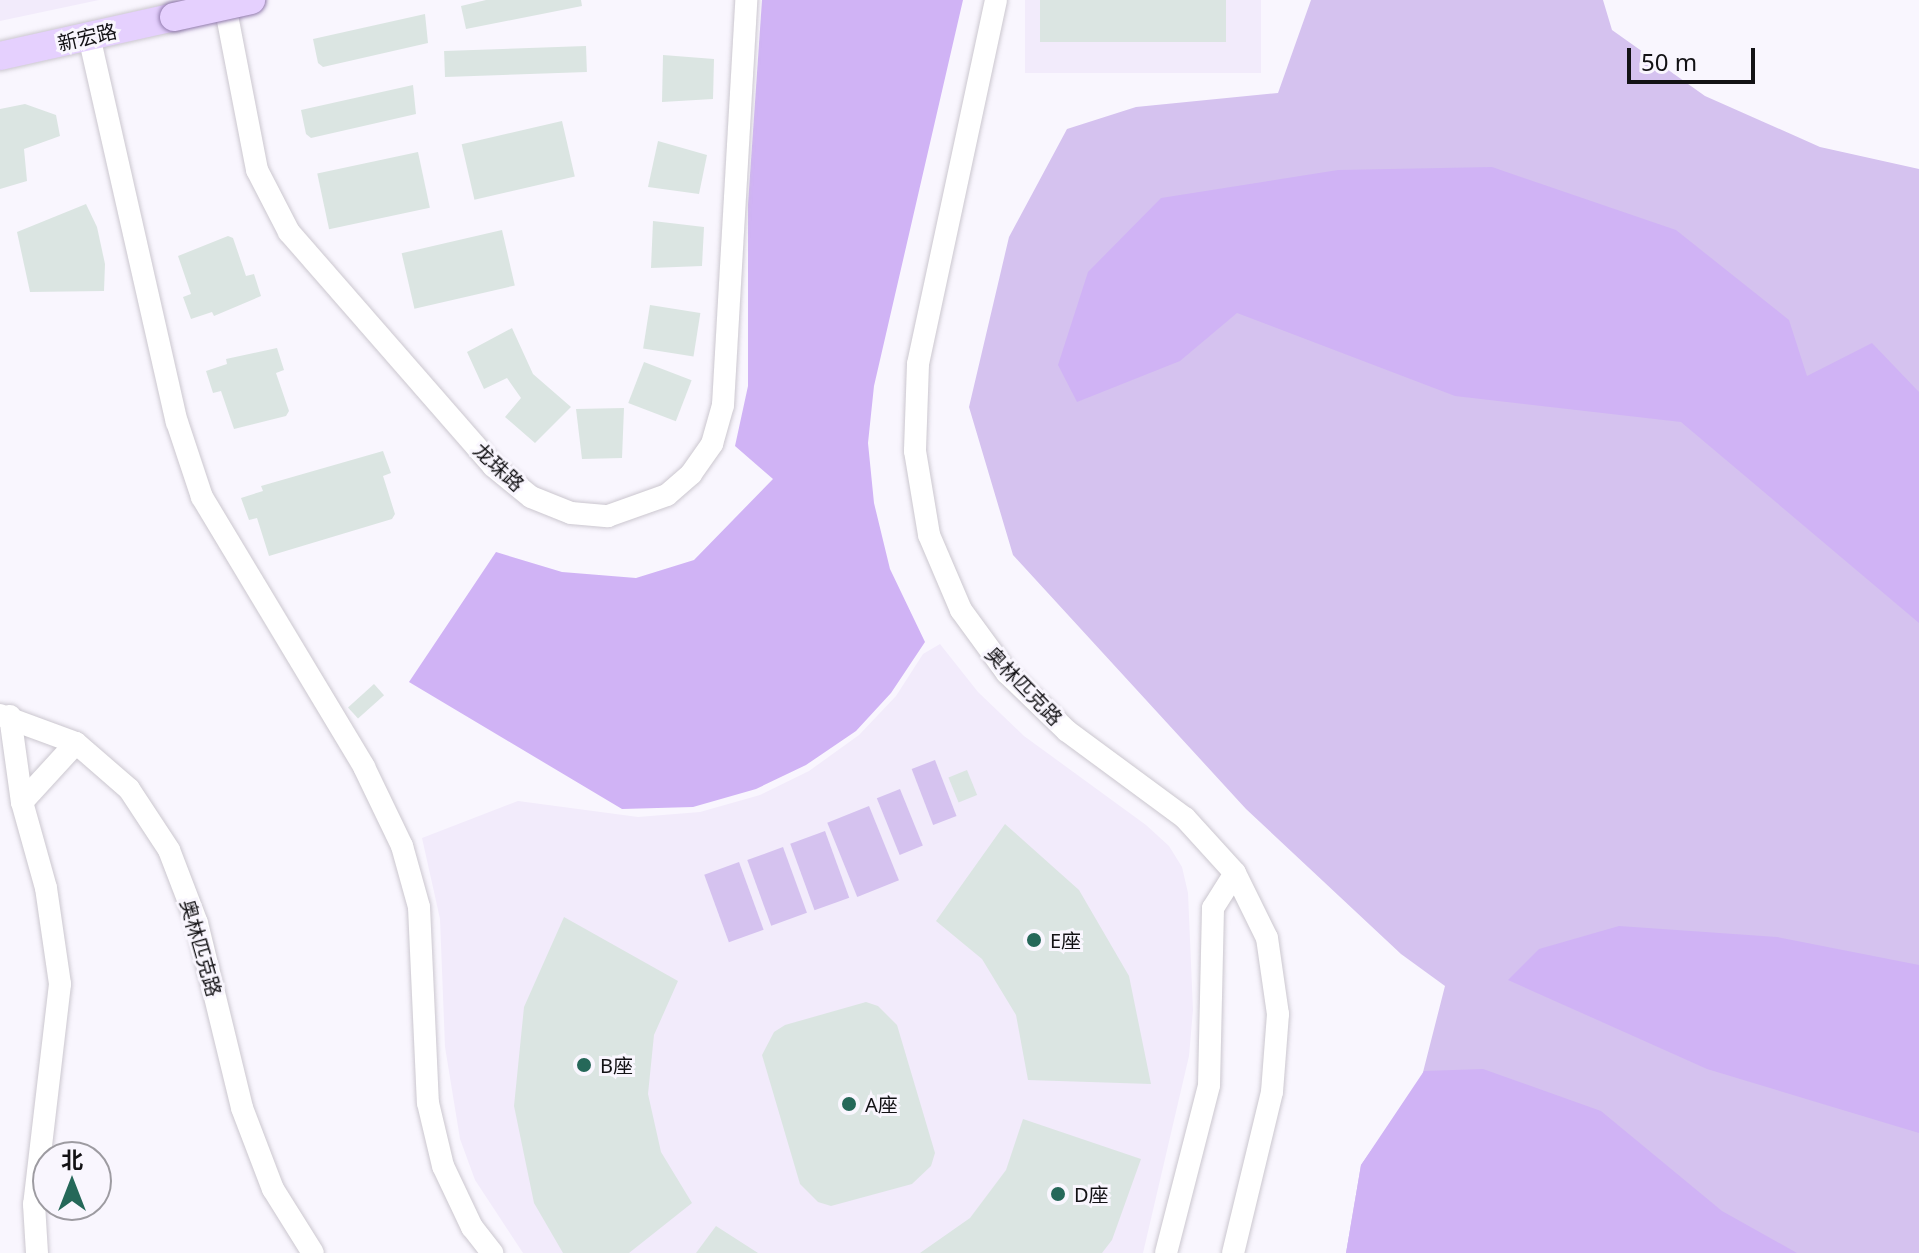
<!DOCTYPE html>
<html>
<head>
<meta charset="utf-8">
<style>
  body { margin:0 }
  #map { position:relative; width:1919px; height:1253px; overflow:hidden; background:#f9f6fe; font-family:"Noto Sans","Noto Sans SC",sans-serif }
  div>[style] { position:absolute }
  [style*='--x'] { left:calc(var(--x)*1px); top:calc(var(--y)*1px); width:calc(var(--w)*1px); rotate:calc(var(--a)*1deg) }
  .built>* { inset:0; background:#f2ebfb; transform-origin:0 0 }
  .green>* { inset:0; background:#d5c2ef; transform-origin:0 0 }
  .forest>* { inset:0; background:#d0b3f5 }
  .building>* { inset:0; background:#dbe5e2; transform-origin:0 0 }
  .roads { filter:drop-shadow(0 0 2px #cbc7cf) drop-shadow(0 0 2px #cbc7cf) }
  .minor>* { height:22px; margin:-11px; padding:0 11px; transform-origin:11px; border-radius:11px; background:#fff }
  .major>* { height:28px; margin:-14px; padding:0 14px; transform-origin:14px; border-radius:14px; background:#e5d0fe }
  .bridges { filter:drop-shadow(0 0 2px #9079ac) drop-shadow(0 0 2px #9079ac) }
  .major-bridge>* { height:28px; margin:-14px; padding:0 14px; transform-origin:14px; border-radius:14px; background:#e5d0fe }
  .dots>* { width:22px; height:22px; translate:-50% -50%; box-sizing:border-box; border:4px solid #f9f6fe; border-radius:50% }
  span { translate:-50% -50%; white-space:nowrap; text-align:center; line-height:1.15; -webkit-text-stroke:6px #f9f6fe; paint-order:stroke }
  .street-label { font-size:20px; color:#131215 }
  .poi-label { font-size:20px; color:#131215 }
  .left { translate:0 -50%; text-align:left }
  .north { position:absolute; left:32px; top:1141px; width:80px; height:80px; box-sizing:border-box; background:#f9f6fe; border:2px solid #9d9ba1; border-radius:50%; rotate:0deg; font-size:22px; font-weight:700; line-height:32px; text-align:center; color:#131215 }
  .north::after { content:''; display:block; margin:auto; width:28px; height:36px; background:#256859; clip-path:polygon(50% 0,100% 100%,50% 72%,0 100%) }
  .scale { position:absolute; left:1627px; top:48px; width:128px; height:36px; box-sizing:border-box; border:4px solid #131215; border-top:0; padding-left:10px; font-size:24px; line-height:28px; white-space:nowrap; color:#131215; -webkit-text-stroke:6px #f9f6fe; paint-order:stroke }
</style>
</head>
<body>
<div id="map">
  <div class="built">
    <i style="clip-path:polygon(0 0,99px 0,0 21px)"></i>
    <i style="left:1025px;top:0;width:236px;height:73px"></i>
    <i style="clip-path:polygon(940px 644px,978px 692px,1024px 736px,1146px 825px,1169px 846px,1182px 867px,1188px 893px,1193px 1010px,1189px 1056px,1143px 1253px,523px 1253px,475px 1180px,460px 1139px,445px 1047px,440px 919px,422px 838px,518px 801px,638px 817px,700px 812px,760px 795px,809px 771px,859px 735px,896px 696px,923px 654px)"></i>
  </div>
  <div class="green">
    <i style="clip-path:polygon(1311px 0,1603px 0,1612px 30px,1705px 96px,1820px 147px,1919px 169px,1919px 1253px,1346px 1253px,1361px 1165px,1421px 1080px,1445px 986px,1401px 954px,1246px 809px,1013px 555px,969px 407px,1009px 237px,1067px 129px,1136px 107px,1278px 93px)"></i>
    <i style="left:935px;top:760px;width:60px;height:25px;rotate:69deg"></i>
    <i style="left:900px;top:789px;width:61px;height:25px;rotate:68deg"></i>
    <i style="left:869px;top:806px;width:80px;height:45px;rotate:68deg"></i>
    <i style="left:825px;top:831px;width:71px;height:37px;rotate:70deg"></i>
    <i style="left:783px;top:847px;width:70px;height:38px;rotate:70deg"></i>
    <i style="left:739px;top:862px;width:72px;height:37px;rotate:70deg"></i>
  </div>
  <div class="forest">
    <i style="clip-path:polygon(762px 0,963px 0,874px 386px,868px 443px,874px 503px,890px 569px,925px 642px,891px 693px,856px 731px,806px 765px,756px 789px,693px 807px,622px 809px,409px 682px,496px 552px,562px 572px,636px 578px,694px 560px,773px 479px,735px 446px,748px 386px,748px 204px)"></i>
    <i style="clip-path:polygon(1492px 167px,1676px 230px,1789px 320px,1807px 376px,1872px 343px,1919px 392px,1919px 623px,1681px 422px,1455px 396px,1237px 313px,1180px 361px,1077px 402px,1058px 365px,1088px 272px,1161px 198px,1338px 170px)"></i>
    <i style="clip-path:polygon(1619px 926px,1777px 937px,1919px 965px,1919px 1133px,1707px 1069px,1508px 980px,1539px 949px)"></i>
    <i style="clip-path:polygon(1483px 1069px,1601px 1111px,1722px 1211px,1797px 1253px,1346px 1253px,1361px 1165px,1424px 1071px)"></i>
  </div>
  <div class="building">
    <i style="clip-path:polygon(486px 0,581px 0,582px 6px,466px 29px,461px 6px)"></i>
    <i style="left:1040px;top:0;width:186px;height:42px"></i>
    <i style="clip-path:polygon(425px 14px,428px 43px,323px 67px,318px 63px,313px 39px)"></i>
    <i style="left:586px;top:46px;width:26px;height:142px;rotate:88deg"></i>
    <i style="clip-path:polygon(663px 55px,714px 59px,713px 99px,662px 102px)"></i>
    <i style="clip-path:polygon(413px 85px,416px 114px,311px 138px,306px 134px,301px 110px)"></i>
    <i style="clip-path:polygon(25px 104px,56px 115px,60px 136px,24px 149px,27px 181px,0 189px,0 109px)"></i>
    <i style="left:562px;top:121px;width:57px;height:103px;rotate:77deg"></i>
    <i style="clip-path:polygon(658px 141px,707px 155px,699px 194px,648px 187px)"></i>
    <i style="left:418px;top:152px;width:57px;height:103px;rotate:78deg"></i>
    <i style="clip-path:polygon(86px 204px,97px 227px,105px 264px,104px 291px,30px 292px,17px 232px)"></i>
    <i style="clip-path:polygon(653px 221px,704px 227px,702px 266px,651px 268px)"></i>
    <i style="left:502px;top:230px;width:57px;height:103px;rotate:77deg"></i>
    <i style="clip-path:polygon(228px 236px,233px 238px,246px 276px,254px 274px,261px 296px,214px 316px,212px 312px,191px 319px,183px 297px,191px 294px,178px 256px)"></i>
    <i style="left:650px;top:305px;width:51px;height:44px;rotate:9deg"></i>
    <i style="clip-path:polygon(512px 328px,533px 374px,571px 407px,535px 443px,505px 417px,521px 398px,507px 378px,484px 389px,467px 352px)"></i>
    <i style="clip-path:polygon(277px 348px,284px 370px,276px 373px,289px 411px,286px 416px,234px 429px,221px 391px,213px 393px,206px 371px,227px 364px,226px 359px)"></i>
    <i style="left:644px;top:362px;width:51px;height:44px;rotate:21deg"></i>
    <i style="clip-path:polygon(624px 408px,622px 458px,582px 459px,576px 409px)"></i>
    <i style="clip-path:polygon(383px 451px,391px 473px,383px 476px,395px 514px,392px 519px,269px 556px,257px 518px,249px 520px,241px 498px,263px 491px,261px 486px)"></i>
    <i style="left:374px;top:684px;width:15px;height:35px;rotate:48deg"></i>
    <i style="left:967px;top:770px;width:27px;height:20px;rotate:68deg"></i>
    <i style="clip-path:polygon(1005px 824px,1079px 890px,1129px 976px,1151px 1084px,1028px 1080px,1016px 1015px,982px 959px,936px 921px)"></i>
    <i style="clip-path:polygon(564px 917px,678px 981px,654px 1035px,648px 1094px,661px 1152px,692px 1203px,629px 1253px,563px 1253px,534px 1203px,514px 1106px,524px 1007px)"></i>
    <i style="clip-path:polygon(866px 1002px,878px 1006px,897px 1025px,935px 1153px,931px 1166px,912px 1184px,831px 1206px,818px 1202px,800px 1184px,762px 1055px,774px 1032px,785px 1025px)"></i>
    <i style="clip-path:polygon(1023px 1119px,1141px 1159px,1112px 1240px,1102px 1253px,920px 1253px,970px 1218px,1006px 1170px)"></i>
    <i style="clip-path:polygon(716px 1226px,758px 1253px,696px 1253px)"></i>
  </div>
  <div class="roads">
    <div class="minor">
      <i style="--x:224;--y:0;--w:173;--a:79"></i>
      <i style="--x:257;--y:170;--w:70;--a:62.7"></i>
      <i style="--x:289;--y:232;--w:310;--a:48.9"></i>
      <i style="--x:493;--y:466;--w:49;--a:39.2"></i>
      <i style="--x:531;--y:497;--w:43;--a:21.8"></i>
      <i style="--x:571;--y:513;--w:37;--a:5"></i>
      <i style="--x:608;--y:516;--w:63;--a:-19.6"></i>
      <i style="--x:667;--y:495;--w:32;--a:-41"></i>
      <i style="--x:691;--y:474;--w:37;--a:-55"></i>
      <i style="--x:712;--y:444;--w:41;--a:-74.2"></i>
      <i style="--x:723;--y:405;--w:406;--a:-86.7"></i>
      <i style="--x:996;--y:0;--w:372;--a:102.1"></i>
      <i style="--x:918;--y:364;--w:87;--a:92"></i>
      <i style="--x:915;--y:451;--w:85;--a:80.5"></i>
      <i style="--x:929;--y:535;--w:82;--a:66.9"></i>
      <i style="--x:961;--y:610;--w:78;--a:53.9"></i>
      <i style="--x:1007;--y:673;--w:83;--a:44"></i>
      <i style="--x:1067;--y:731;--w:147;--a:36.4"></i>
      <i style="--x:1185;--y:818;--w:74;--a:47.7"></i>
      <i style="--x:1235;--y:873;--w:72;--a:63.8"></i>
      <i style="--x:1267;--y:938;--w:77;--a:81.8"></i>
      <i style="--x:1278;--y:1014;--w:78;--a:94.4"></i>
      <i style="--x:1272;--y:1092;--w:166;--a:103.6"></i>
      <i style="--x:89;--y:36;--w:396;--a:77.2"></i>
      <i style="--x:177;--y:422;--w:79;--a:71.6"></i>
      <i style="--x:202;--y:497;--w:315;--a:59"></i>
      <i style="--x:364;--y:767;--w:88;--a:64.3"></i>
      <i style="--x:402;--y:846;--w:63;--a:74.4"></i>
      <i style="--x:419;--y:907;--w:196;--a:87.4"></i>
      <i style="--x:428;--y:1103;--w:65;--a:76.6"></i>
      <i style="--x:443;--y:1166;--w:68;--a:64.6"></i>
      <i style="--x:472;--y:1227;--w:33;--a:52"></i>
      <i style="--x:0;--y:715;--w:81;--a:20.2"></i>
      <i style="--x:76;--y:743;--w:70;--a:41"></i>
      <i style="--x:129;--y:789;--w:73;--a:56.7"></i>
      <i style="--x:169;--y:850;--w:78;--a:69"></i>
      <i style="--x:197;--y:923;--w:190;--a:76.3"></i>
      <i style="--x:242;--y:1108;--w:87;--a:69.1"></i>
      <i style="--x:273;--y:1189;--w:75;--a:58"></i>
      <i style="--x:10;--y:716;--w:87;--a:82.1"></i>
      <i style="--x:22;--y:802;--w:80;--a:-47.5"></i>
      <i style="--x:22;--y:802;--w:89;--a:74.4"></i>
      <i style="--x:46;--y:888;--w:97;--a:81.7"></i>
      <i style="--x:60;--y:984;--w:222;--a:96.7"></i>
      <i style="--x:34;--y:1204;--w:49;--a:86.5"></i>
      <i style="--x:1166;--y:1253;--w:173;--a:-75.6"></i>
      <i style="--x:1209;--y:1085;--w:177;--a:-88.7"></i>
      <i style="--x:1213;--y:908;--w:41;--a:-57.8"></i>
    </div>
    <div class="major">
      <i style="--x:0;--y:56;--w:178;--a:-12.6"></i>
    </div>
  </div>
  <div class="bridges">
    <div class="major-bridge">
      <i style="--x:174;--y:17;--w:79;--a:-12.4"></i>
    </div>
  </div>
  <div class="dots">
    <i style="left:1034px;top:940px;background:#256859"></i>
    <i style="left:584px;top:1065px;background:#256859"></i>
    <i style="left:849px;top:1104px;background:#256859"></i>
    <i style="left:1058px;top:1194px;background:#256859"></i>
  </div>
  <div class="street-label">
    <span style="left:87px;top:37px;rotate:-13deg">新宏路</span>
    <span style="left:499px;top:467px;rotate:43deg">龙珠路</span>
    <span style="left:1024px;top:686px;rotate:46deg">奥林匹克路</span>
    <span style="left:201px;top:948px;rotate:74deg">奥林匹克路</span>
  </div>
  <div class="poi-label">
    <span class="left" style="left:1050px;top:940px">E座</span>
    <span class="left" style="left:600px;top:1065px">B座</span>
    <span class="left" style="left:865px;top:1104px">A座</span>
    <span class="left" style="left:1074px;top:1194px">D座</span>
  </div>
  <div class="north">北</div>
  <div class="scale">50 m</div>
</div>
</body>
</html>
